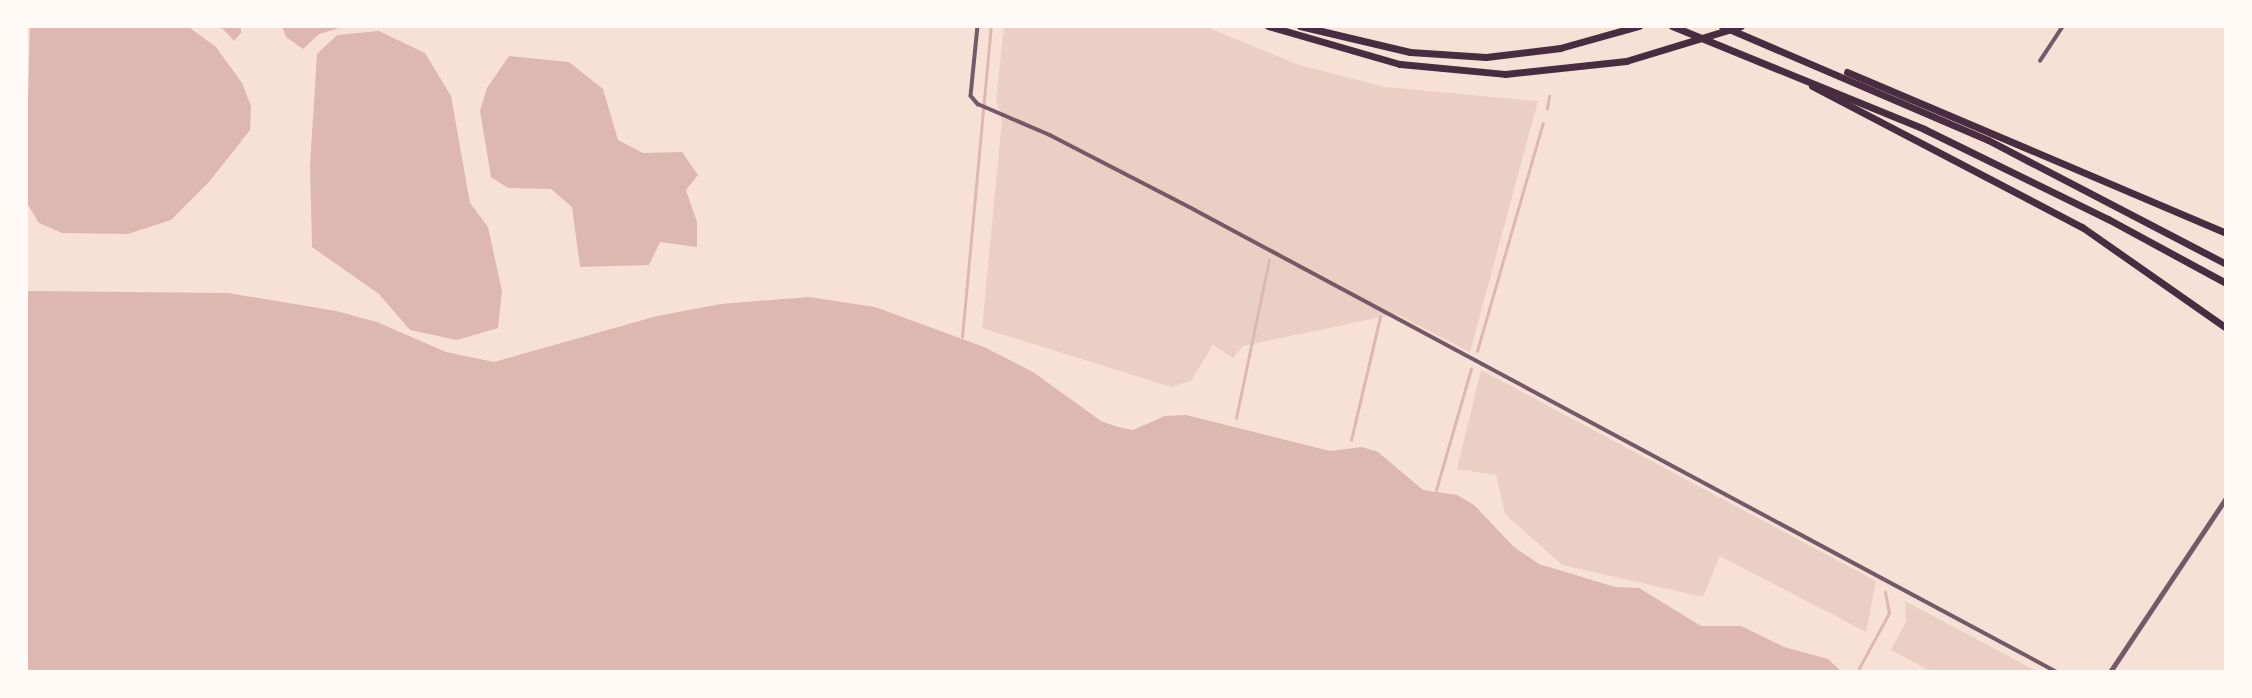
<!DOCTYPE html>
<html>
<head>
<meta charset="utf-8">
<style>
  body { margin:0 }
  #map { position:relative; width:2252px; height:698px; overflow:hidden; background:#f7e1d7; font-family:"DM Sans",sans-serif }
  div>[style] { position:absolute }
  [style*='--x'] { left:calc(var(--x)*1px); top:calc(var(--y)*1px); width:calc(var(--w)*1px); rotate:calc(var(--a)*1deg) }
  .green>* { inset:0; background:#ebcfc5 }
  .water>* { inset:0; background:#dcb8b0 }
  .stream>* { height:2.5px; margin:-1.25px; padding:0 1.25px; transform-origin:1.25px; border-radius:1.25px; background:#dcb8b0 }
  .minor>* { height:3.5px; margin:-1.75px; padding:0 1.75px; transform-origin:1.75px; border-radius:1.75px; background:#755966 }
  .tertiary>* { height:4.5px; margin:-2.25px; padding:0 2.25px; transform-origin:2.25px; border-radius:2.25px; background:#755966 }
  .motorway>* { height:7px; margin:-3.5px; padding:0 3.5px; transform-origin:3.5px; border-radius:3.5px; background:#4a2c40 }
  span { translate:-50% -50%; white-space:nowrap; text-align:center; line-height:1.15; -webkit-text-stroke:5px #fffaf5; paint-order:stroke }
  .frame { position:absolute; inset:0; border:28px solid #fffaf5; pointer-events:none }
</style>
</head>
<body>
<div id="map">
  <div class="green">
    <i style="clip-path:polygon(1004px 26px,1204px 26px,1299px 65px,1385px 87px,1538px 101px,1470px 352px,1396px 314px,1243px 346px,1233px 358px,1213px 345px,1191px 381px,1171px 387px,982px 328px,1002px 120px,996px 100px)"></i>
    <i style="clip-path:polygon(1481px 370px,1876px 581px,1866px 632px,1720px 556px,1703px 597px,1562px 565px,1505px 514px,1496px 475px,1457px 469px)"></i>
    <i style="clip-path:polygon(1905px 601px,2038px 672px,1932px 672px,1891px 650px,1906px 621px)"></i>
  </div>
  <div class="water">
    <i style="clip-path:polygon(30px 26px,190px 28px,216px 47px,242px 83px,251px 106px,250px 130px,209px 182px,171px 220px,128px 234px,62px 233px,39px 223px,28px 205px,26px 172px)"></i>
    <i style="clip-path:polygon(211px 26px,241px 26px,241px 33px,234px 41px,223px 29px)"></i>
    <i style="clip-path:polygon(282px 26px,380px 26px,347px 26px,319px 34px,303px 49px,286px 37px)"></i>
    <i style="clip-path:polygon(379px 31px,425px 53px,451px 96px,470px 203px,488px 227px,502px 291px,498px 328px,457px 340px,410px 330px,379px 294px,312px 247px,310px 165px,317px 54px,337px 35px)"></i>
    <i style="clip-path:polygon(509px 56px,569px 62px,603px 89px,618px 140px,643px 153px,682px 152px,698px 175px,686px 190px,697px 222px,697px 247px,660px 242px,649px 265px,580px 267px,572px 207px,551px 189px,508px 188px,491px 177px,480px 111px,487px 88px)"></i>
    <i style="clip-path:polygon(26px 291px,228px 293px,336px 311px,377px 322px,446px 352px,494px 362px,657px 316px,721px 304px,809px 297px,875px 307px,984px 347px,1033px 372px,1101px 421px,1118px 427px,1133px 430px,1165px 416px,1186px 415px,1330px 451px,1362px 447px,1378px 452px,1423px 490px,1457px 495px,1474px 505px,1514px 547px,1539px 564px,1615px 587px,1639px 588px,1701px 626px,1741px 626px,1784px 647px,1828px 659px,1842px 672px,26px 672px)"></i>
  </div>
  <div class="stream">
    <i style="--x:1547;--y:109;--w:13;--a:-81"></i>
    <i style="--x:962;--y:337;--w:312;--a:-84.7"></i>
    <i style="--x:1477;--y:351;--w:237;--a:-73.9"></i>
    <i style="--x:1236;--y:418;--w:161;--a:-78.2"></i>
    <i style="--x:1351;--y:440;--w:126;--a:-76.7"></i>
    <i style="--x:1436;--y:490;--w:126;--a:-73.9"></i>
    <i style="--x:1857;--y:672;--w:67;--a:-61.5"></i>
    <i style="--x:1889;--y:613;--w:21;--a:-101"></i>
  </div>
  <div class="minor">
    <i style="--x:978;--y:26;--w:70;--a:95.7"></i>
    <i style="--x:971;--y:96;--w:11;--a:49"></i>
    <i style="--x:978;--y:104;--w:78;--a:23.3"></i>
    <i style="--x:1050;--y:135;--w:163;--a:27.3"></i>
    <i style="--x:1195;--y:210;--w:978;--a:28.19"></i>
    <i style="--x:2040;--y:61;--w:42;--a:-56.7"></i>
  </div>
  <div class="tertiary">
    <i style="--x:2110;--y:672;--w:209;--a:-56.3"></i>
  </div>
  <div class="motorway">
    <i style="--x:1268;--y:26;--w:137;--a:16.1"></i>
    <i style="--x:1400;--y:64;--w:105;--a:5.4"></i>
    <i style="--x:1505;--y:74;--w:122;--a:-6.1"></i>
    <i style="--x:1626;--y:61;--w:120;--a:-16.9"></i>
    <i style="--x:1300;--y:26;--w:113;--a:13.3"></i>
    <i style="--x:1410;--y:52;--w:76;--a:3.8"></i>
    <i style="--x:1486;--y:57;--w:75;--a:-6.9"></i>
    <i style="--x:1560;--y:48;--w:82;--a:-15.6"></i>
    <i style="--x:1672;--y:26;--w:272;--a:22.2"></i>
    <i style="--x:1924;--y:129;--w:205;--a:26.1"></i>
    <i style="--x:2108;--y:219;--w:134;--a:28.5"></i>
    <i style="--x:1722;--y:26;--w:289;--a:23.2"></i>
    <i style="--x:1988;--y:140;--w:268;--a:27.5"></i>
    <i style="--x:1847;--y:72;--w:412;--a:23"></i>
    <i style="--x:1812;--y:86;--w:305;--a:27.6"></i>
    <i style="--x:2082;--y:227;--w:176;--a:35"></i>
  </div>
  <div class="frame"></div>
</div>
</body>
</html>
